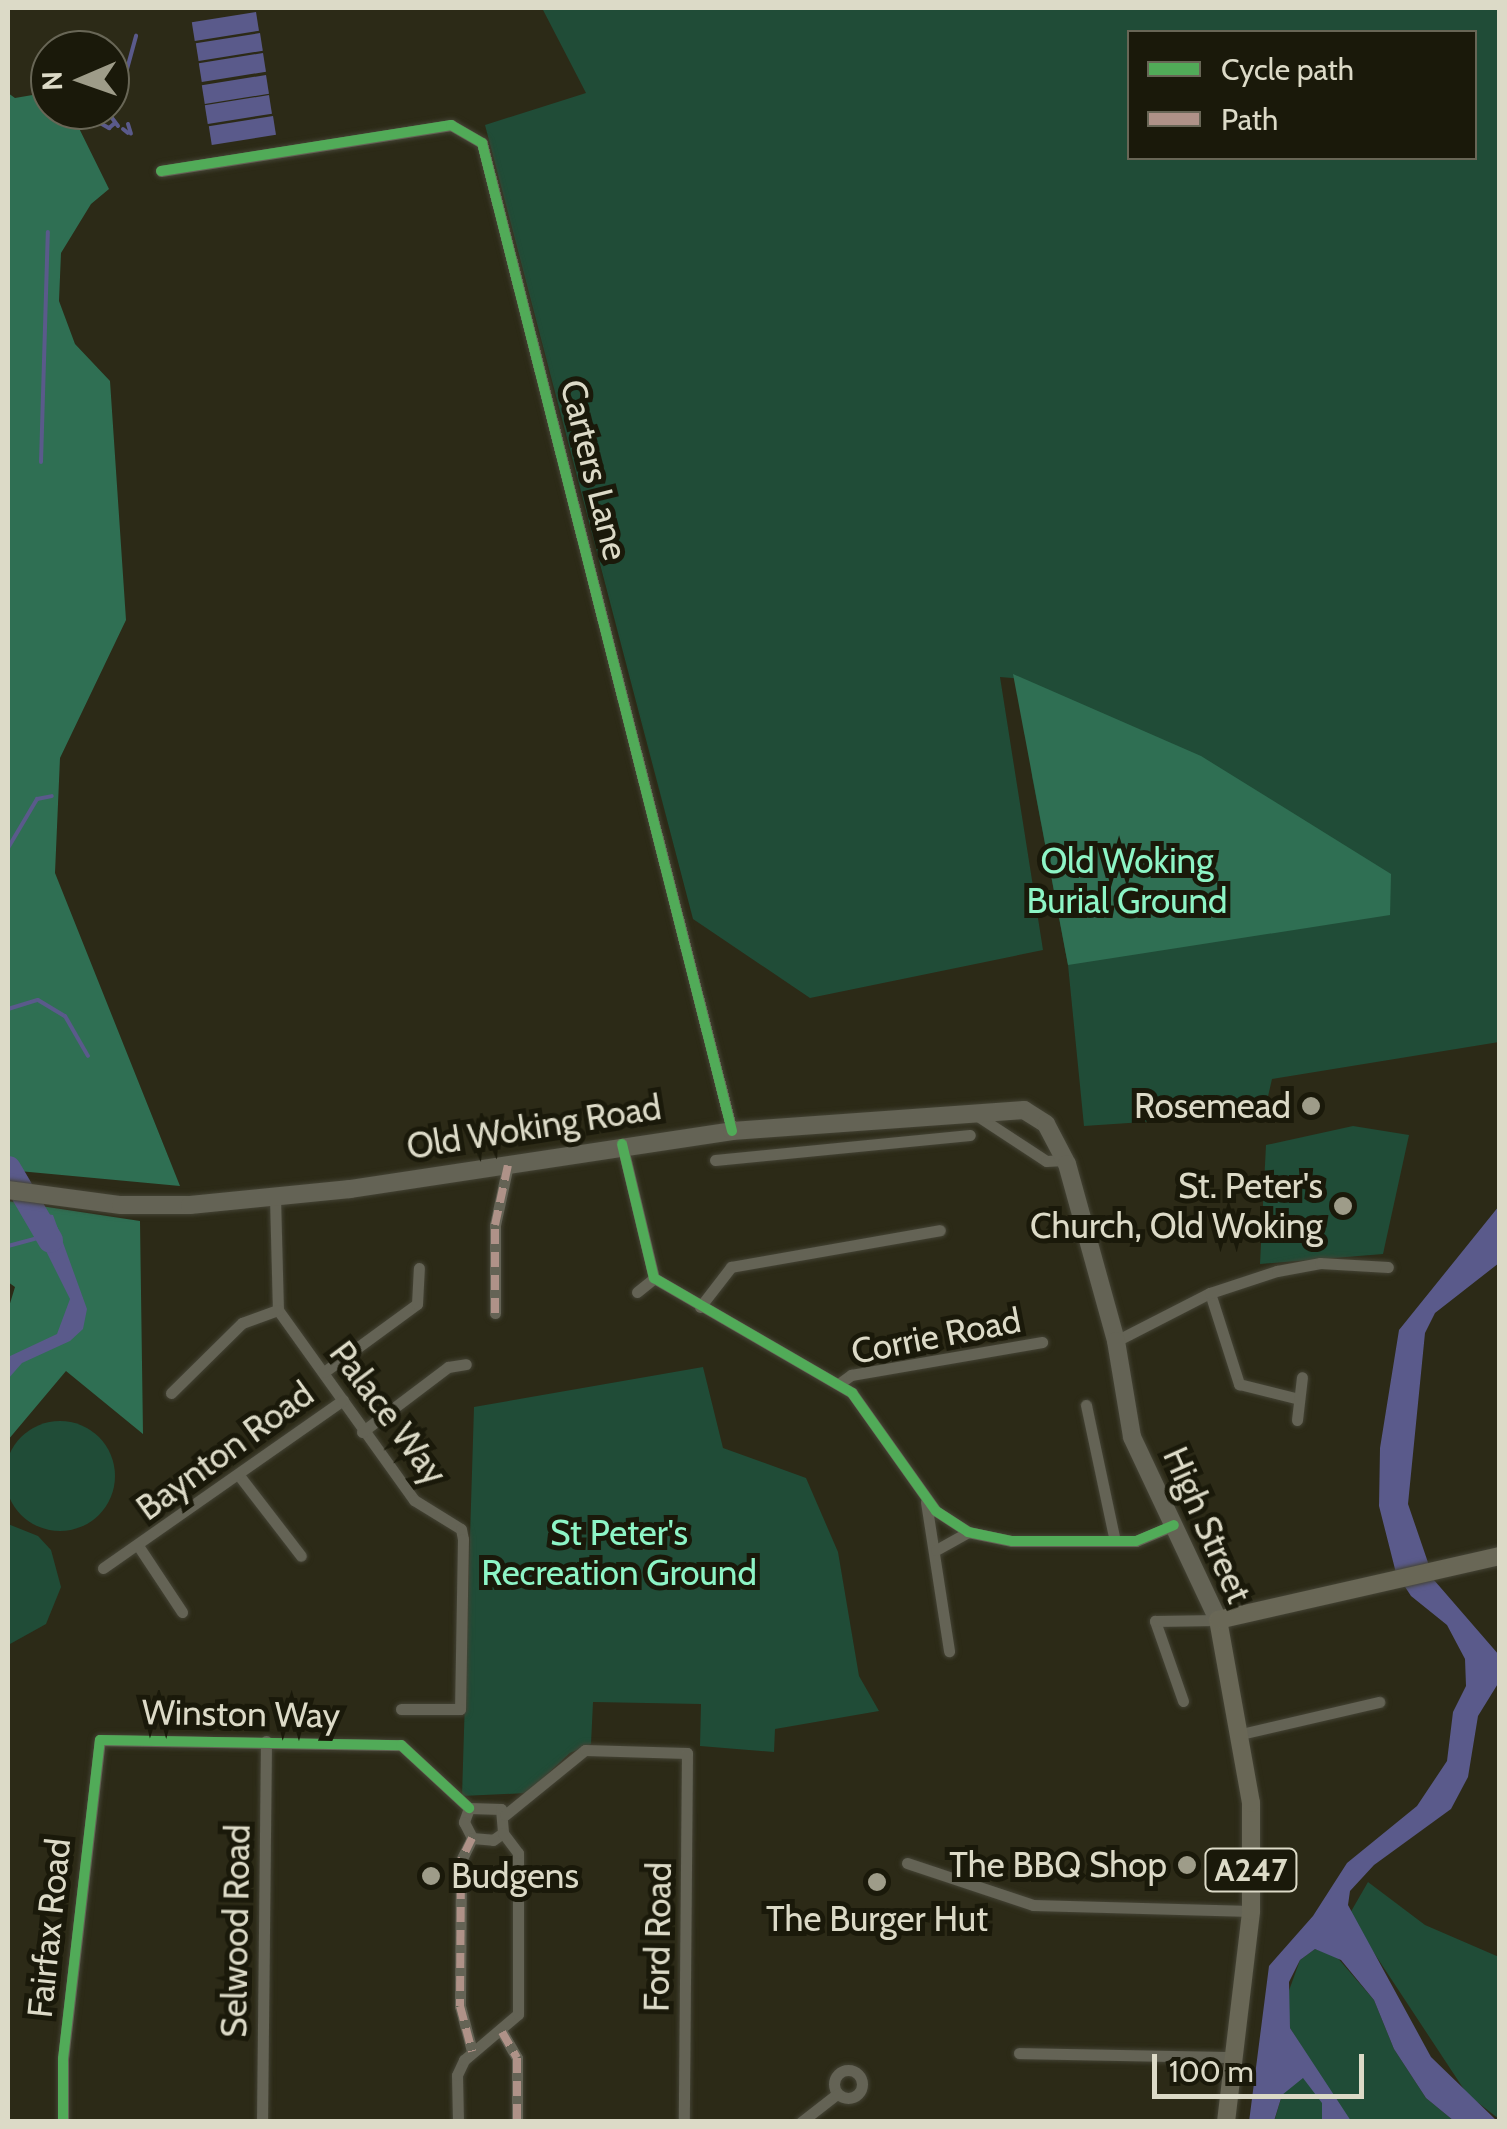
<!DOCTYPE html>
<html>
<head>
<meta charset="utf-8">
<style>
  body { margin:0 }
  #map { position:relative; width:1507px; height:2129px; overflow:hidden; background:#2c2a17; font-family:Cabin,sans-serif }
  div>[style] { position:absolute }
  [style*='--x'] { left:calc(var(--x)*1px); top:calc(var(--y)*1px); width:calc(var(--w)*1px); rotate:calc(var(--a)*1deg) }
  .green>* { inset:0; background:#204c37 }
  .round { border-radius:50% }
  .forest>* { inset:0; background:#2f6f53 }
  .water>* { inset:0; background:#5a5a8b; transform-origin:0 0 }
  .stream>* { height:4px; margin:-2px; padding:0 2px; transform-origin:2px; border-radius:2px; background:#5a5a8b }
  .river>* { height:25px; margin:-12.5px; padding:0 12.5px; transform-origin:12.5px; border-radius:12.5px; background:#5a5a8b }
  .roads { filter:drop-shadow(0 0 2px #444335) drop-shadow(0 0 2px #444335) }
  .street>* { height:11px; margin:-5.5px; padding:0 5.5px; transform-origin:5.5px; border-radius:5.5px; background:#646355 }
  .street>.ring { margin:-5.5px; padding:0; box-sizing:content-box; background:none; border:11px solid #646355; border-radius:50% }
  .secondary>* { height:18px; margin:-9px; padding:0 9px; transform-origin:9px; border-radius:9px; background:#646355 }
  .primary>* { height:18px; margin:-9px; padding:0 9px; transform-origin:9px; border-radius:9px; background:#696756 }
  .quiet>* { height:8px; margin-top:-4px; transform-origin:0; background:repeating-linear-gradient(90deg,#af9288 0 15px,transparent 0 23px) }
  .cycleway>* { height:10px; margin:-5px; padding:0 5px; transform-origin:5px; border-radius:5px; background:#51ab58 }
  .dots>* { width:28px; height:28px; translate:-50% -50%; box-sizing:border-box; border:5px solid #1a190a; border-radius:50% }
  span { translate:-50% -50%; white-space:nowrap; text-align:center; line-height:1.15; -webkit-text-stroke:10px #1a190a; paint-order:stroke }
  .shield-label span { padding:2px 8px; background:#1a190a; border:2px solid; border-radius:8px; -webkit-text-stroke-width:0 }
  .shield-label { font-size:32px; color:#dcdac7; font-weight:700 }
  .street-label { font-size:35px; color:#dcdac7 }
  .park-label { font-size:35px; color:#8df5c6 }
  .poi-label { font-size:35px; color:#dcdac7 }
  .right { translate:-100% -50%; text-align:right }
  .left { translate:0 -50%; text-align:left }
  .frame { position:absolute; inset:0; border:10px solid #dcdac7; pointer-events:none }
  .legend { position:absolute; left:1127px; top:30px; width:350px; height:130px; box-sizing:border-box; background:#1a190a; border:2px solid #686656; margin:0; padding:12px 18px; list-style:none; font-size:30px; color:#dcdac7 }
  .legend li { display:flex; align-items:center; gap:20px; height:50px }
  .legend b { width:50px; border:2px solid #686656 }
  .north { position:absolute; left:30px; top:30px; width:100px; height:100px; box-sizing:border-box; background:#1a190a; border:2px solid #686656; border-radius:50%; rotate:268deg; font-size:28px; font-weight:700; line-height:40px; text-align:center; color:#dcdac7 }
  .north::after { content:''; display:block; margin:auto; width:35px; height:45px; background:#9e9c89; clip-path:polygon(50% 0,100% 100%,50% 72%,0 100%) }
  .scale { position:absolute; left:1152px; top:2054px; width:212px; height:45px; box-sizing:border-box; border:5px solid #dcdac7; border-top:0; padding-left:12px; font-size:30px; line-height:35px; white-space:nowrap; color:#dcdac7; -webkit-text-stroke:8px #1a190a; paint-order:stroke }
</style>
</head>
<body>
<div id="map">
  <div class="green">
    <i style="clip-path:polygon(evenodd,542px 8px,1499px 8px,1499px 1042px,1272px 1079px,1264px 1114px,1084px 1126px,1068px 965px,1032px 776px,1024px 679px,1000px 677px,1043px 950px,810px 998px,693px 919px,485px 125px,586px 93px,542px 8px,1130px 32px,1474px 32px,1474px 158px,1130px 158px,1130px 32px)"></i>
    <i style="clip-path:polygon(1353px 1126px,1409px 1135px,1383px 1254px,1260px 1264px,1266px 1145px)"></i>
    <i style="clip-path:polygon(703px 1367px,723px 1448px,806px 1478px,838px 1552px,859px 1676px,879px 1711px,775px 1729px,774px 1752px,700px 1746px,701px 1704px,593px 1702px,591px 1744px,570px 1753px,527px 1793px,462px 1796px,474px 1407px)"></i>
    <i class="round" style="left:5px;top:1421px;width:110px;height:110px"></i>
    <i style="clip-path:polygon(8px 1524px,38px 1536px,51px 1550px,61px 1587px,46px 1624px,10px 1644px)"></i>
    <i style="clip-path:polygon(1368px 1882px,1425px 1925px,1499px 1957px,1499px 2119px,1467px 2094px,1349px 1915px)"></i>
    <i style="clip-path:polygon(1315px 1949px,1336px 1956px,1374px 2000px,1394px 2049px,1426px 2098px,1454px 2121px,1274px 2122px,1282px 2095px,1310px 2060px,1290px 2028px,1287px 1996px,1300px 1960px)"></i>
  </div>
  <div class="forest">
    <i style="clip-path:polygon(50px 92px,50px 110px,70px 110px,109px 189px,91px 204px,61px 253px,59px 301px,75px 344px,110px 381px,126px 620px,60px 758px,55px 873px,180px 1186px,8px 1170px,8px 93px,15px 98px)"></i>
    <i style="clip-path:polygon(1013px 674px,1201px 756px,1391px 874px,1390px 915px,1068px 965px)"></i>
    <i style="clip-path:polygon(8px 1201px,140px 1221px,143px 1434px,66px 1371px,8px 1440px,8px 1310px,15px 1287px,8px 1282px)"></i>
  </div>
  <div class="water">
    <i style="left:256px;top:12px;width:19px;height:65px;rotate:81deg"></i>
    <i style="left:260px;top:33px;width:18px;height:65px;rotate:81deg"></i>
    <i style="left:263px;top:53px;width:19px;height:65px;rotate:81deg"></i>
    <i style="left:266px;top:75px;width:19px;height:65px;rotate:81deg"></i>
    <i style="left:269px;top:95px;width:19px;height:65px;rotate:81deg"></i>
    <i style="left:273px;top:116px;width:19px;height:65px;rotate:81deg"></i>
    <i style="clip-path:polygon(1499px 1206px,1499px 1263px,1435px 1313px,1425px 1333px,1408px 1504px,1434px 1580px,1499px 1655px,1499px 1682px,1478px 1716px,1468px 1777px,1451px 1809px,1374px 1865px,1350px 1891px,1348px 1905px,1431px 2057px,1497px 2121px,1454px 2121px,1426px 2098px,1394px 2049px,1374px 2000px,1341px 1960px,1315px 1949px,1300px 1960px,1289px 1982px,1290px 2028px,1351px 2121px,1322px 2121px,1322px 2103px,1303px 2078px,1282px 2095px,1274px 2121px,1249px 2122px,1269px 1966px,1313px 1916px,1347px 1863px,1417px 1806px,1447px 1761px,1453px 1712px,1466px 1686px,1465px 1659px,1447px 1625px,1411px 1596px,1396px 1573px,1379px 1506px,1380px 1448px,1399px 1330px)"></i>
    <i style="clip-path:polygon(26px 1211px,53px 1215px,87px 1309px,83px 1329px,70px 1341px,22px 1363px,8px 1379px,8px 1357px,57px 1334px,70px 1299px)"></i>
  </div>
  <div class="stream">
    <i style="--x:110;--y:80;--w:14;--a:0"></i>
    <i style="--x:124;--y:80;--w:46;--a:-74.7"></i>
    <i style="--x:106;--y:110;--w:20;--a:53"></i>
    <i style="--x:91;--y:118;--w:21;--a:29"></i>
    <i style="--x:109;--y:128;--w:8;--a:-40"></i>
    <i style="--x:128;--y:124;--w:10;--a:73"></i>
    <i style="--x:123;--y:129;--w:6;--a:39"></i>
    <i style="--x:41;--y:462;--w:230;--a:-88.3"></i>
    <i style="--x:8;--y:848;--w:57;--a:-59.4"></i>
    <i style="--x:37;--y:799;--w:15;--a:-11"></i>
    <i style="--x:8;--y:1009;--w:31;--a:-17"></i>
    <i style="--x:38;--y:1000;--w:31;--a:31"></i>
    <i style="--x:65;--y:1016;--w:46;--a:60.1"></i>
    <i style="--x:8;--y:1246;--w:39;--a:-15"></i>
  </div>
  <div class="river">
    <i style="--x:8;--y:1168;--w:83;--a:59.7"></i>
  </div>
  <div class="roads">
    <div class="street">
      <i style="--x:161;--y:171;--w:294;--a:-9"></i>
      <i style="--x:451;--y:125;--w:36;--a:30"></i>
      <i style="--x:482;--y:143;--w:1019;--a:75.8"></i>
      <i style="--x:970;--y:1111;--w:91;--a:33.3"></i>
      <i style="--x:1046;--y:1161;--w:19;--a:-3"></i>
      <i style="--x:622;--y:1144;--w:138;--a:76.6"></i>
      <i style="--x:654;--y:1278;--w:229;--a:30.1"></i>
      <i style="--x:852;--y:1393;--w:145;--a:54.6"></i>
      <i style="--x:936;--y:1511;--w:38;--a:33"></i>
      <i style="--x:968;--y:1532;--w:45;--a:11.6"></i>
      <i style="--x:1012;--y:1541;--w:124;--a:0"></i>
      <i style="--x:1136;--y:1541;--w:41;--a:-22.8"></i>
      <i style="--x:715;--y:1160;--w:256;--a:-5.6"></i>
      <i style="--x:275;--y:1197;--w:113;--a:88.5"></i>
      <i style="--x:278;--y:1310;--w:234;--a:54.4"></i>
      <i style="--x:414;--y:1500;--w:55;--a:31.7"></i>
      <i style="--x:461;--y:1529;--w:10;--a:79"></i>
      <i style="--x:463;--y:1539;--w:170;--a:91"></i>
      <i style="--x:460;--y:1709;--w:59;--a:180"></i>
      <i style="--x:637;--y:1292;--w:22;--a:-39"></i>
      <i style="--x:1210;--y:1293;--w:96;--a:72.3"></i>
      <i style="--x:1239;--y:1384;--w:62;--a:14"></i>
      <i style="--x:700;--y:1307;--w:51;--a:-52.2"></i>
      <i style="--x:731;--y:1267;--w:212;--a:-10"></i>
      <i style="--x:495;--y:1313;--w:88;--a:-90"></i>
      <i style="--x:495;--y:1225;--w:61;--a:-77.8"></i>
      <i style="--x:1116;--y:1341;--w:106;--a:-27.1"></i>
      <i style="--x:1210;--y:1293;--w:71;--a:-18.2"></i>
      <i style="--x:1277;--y:1271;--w:44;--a:-10.5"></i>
      <i style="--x:1320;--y:1263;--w:68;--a:3.4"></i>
      <i style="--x:324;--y:1372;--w:115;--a:-36.2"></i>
      <i style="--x:417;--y:1304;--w:36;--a:-87"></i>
      <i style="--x:840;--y:1383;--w:14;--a:-36"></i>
      <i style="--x:851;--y:1375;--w:194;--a:-9.8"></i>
      <i style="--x:171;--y:1393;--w:100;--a:-44.6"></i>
      <i style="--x:242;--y:1323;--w:38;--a:-20"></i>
      <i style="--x:1086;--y:1405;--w:135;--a:78"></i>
      <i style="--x:1297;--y:1420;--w:43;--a:-83.4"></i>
      <i style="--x:362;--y:1432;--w:108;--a:-37.1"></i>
      <i style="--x:448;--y:1367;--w:18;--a:-9"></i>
      <i style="--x:241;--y:1478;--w:98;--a:52.4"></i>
      <i style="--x:926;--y:1502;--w:151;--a:81.2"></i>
      <i style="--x:139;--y:1547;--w:78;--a:56.5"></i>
      <i style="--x:936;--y:1550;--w:37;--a:-29"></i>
      <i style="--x:103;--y:1568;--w:293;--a:-35"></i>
      <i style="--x:1183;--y:1701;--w:85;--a:-109.3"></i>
      <i style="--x:1155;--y:1621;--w:63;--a:-0.9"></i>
      <i style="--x:1241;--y:1734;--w:142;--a:-13.1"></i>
      <i style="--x:469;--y:1808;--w:15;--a:110"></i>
      <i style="--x:464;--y:1822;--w:18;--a:63"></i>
      <i style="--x:472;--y:1838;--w:21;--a:5"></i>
      <i style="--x:493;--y:1840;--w:12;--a:-35"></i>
      <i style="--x:469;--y:1808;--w:32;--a:2"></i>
      <i style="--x:501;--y:1809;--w:24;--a:85"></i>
      <i style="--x:505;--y:1815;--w:103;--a:-39.1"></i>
      <i style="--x:585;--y:1750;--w:102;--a:1.7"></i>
      <i style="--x:687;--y:1753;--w:369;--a:90.5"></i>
      <i style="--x:472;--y:1838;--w:25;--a:116"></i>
      <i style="--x:461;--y:1861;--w:145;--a:90.4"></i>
      <i style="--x:460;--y:2006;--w:47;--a:75.1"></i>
      <i style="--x:907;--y:1863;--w:133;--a:18.4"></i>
      <i style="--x:1033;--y:1905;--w:218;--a:1.6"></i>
      <i style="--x:502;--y:2032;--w:30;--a:60"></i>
      <i style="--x:517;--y:2058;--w:64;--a:90"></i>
      <i style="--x:1019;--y:2053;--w:215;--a:1.1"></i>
      <i class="ring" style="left:834px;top:2070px;width:17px;height:17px"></i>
      <i style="--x:63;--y:2122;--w:63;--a:-90"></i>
      <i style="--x:63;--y:2059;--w:321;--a:-83.4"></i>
      <i style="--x:100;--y:1740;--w:301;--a:1"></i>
      <i style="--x:401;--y:1745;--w:93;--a:42.8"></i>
      <i style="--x:262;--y:2122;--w:381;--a:-89.4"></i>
      <i style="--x:458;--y:2122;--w:47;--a:-91.2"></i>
      <i style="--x:457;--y:2075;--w:17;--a:-65"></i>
      <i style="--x:464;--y:2060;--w:71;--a:-40.4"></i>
      <i style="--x:518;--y:2014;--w:161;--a:-90"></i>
      <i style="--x:518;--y:1853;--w:25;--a:-127"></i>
      <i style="--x:801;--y:2122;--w:46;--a:-37.9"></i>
    </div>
    <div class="secondary">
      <i style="--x:8;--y:1190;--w:114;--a:7.6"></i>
      <i style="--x:121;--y:1205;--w:69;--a:0"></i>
      <i style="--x:190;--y:1205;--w:161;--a:-5.7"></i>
      <i style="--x:350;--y:1189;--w:386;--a:-8.6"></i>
      <i style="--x:732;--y:1131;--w:293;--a:-4.1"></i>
      <i style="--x:1024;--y:1110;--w:26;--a:32"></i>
      <i style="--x:1046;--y:1124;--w:45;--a:62.3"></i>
      <i style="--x:1067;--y:1164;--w:184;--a:74.5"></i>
      <i style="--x:1116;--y:1341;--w:97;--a:80.5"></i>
      <i style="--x:1132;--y:1437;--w:202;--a:64.8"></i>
    </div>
    <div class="primary">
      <i style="--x:1226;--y:2122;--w:212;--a:-83.2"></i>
      <i style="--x:1251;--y:1911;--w:108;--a:-90"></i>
      <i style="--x:1251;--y:1803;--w:186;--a:-100.2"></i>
      <i style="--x:1218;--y:1620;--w:289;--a:-12.8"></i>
    </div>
  </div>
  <div class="quiet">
    <i style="--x:495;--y:1313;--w:88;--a:-90"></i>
    <i style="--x:495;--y:1225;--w:61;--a:-77.8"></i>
    <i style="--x:472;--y:1838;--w:25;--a:116"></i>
    <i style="--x:461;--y:1861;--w:145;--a:90.4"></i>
    <i style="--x:460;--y:2006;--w:47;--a:75.1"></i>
    <i style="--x:502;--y:2032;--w:30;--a:60"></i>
    <i style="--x:517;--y:2058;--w:64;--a:90"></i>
  </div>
  <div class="cycleway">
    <i style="--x:161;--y:171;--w:294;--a:-9"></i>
    <i style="--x:451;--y:125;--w:36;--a:30"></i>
    <i style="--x:482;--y:143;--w:1019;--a:75.8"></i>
    <i style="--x:622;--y:1144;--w:138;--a:76.6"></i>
    <i style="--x:654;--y:1278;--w:229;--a:30.1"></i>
    <i style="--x:852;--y:1393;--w:145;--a:54.6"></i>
    <i style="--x:936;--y:1511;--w:38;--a:33"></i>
    <i style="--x:968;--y:1532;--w:45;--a:11.6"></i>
    <i style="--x:1012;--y:1541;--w:124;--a:0"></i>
    <i style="--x:1136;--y:1541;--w:41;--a:-22.8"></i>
    <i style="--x:63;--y:2122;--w:63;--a:-90"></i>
    <i style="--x:63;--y:2059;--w:321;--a:-83.4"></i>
    <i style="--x:100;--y:1740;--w:301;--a:1"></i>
    <i style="--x:401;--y:1745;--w:93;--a:42.8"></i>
  </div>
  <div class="dots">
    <i style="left:1311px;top:1106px;background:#9e9c89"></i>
    <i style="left:1343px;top:1206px;background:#9e9c89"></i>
    <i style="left:1187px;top:1865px;background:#9e9c89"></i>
    <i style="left:431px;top:1876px;background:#9e9c89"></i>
    <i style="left:877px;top:1882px;background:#9e9c89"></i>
  </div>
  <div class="shield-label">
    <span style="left:1251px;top:1870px">A247</span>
  </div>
  <div class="street-label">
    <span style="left:594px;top:470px;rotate:76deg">Carters Lane</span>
    <span style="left:534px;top:1127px;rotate:-9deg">Old Woking Road</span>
    <span style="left:936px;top:1336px;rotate:-11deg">Corrie Road</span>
    <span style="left:388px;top:1413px;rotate:53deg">Palace Way</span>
    <span style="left:225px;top:1451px;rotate:-36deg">Baynton Road</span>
    <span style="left:1207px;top:1525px;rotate:66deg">High Street</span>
    <span style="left:241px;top:1714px;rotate:1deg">Winston Way</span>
    <span style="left:49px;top:1928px;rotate:-84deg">Fairfax Road</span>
    <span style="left:236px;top:1931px;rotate:-89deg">Selwood Road</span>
    <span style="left:658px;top:1937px;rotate:-89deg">Ford Road</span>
  </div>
  <div class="park-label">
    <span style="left:1127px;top:881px">Old Woking<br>Burial Ground</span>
    <span style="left:619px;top:1553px">St Peter's<br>Recreation Ground</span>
  </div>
  <div class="poi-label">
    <span class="right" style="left:1291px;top:1106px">Rosemead</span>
    <span class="right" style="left:1323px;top:1206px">St. Peter's<br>Church, Old Woking</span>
    <span class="right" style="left:1167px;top:1865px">The BBQ Shop</span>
    <span class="left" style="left:451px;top:1876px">Budgens</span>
    <span style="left:877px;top:1919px">The Burger Hut</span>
  </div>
  <div class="frame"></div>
  <ul class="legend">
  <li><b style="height:12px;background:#51ab58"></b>Cycle path</li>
  <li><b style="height:12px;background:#af9288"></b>Path</li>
  </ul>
  <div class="north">N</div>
  <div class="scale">100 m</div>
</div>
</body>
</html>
